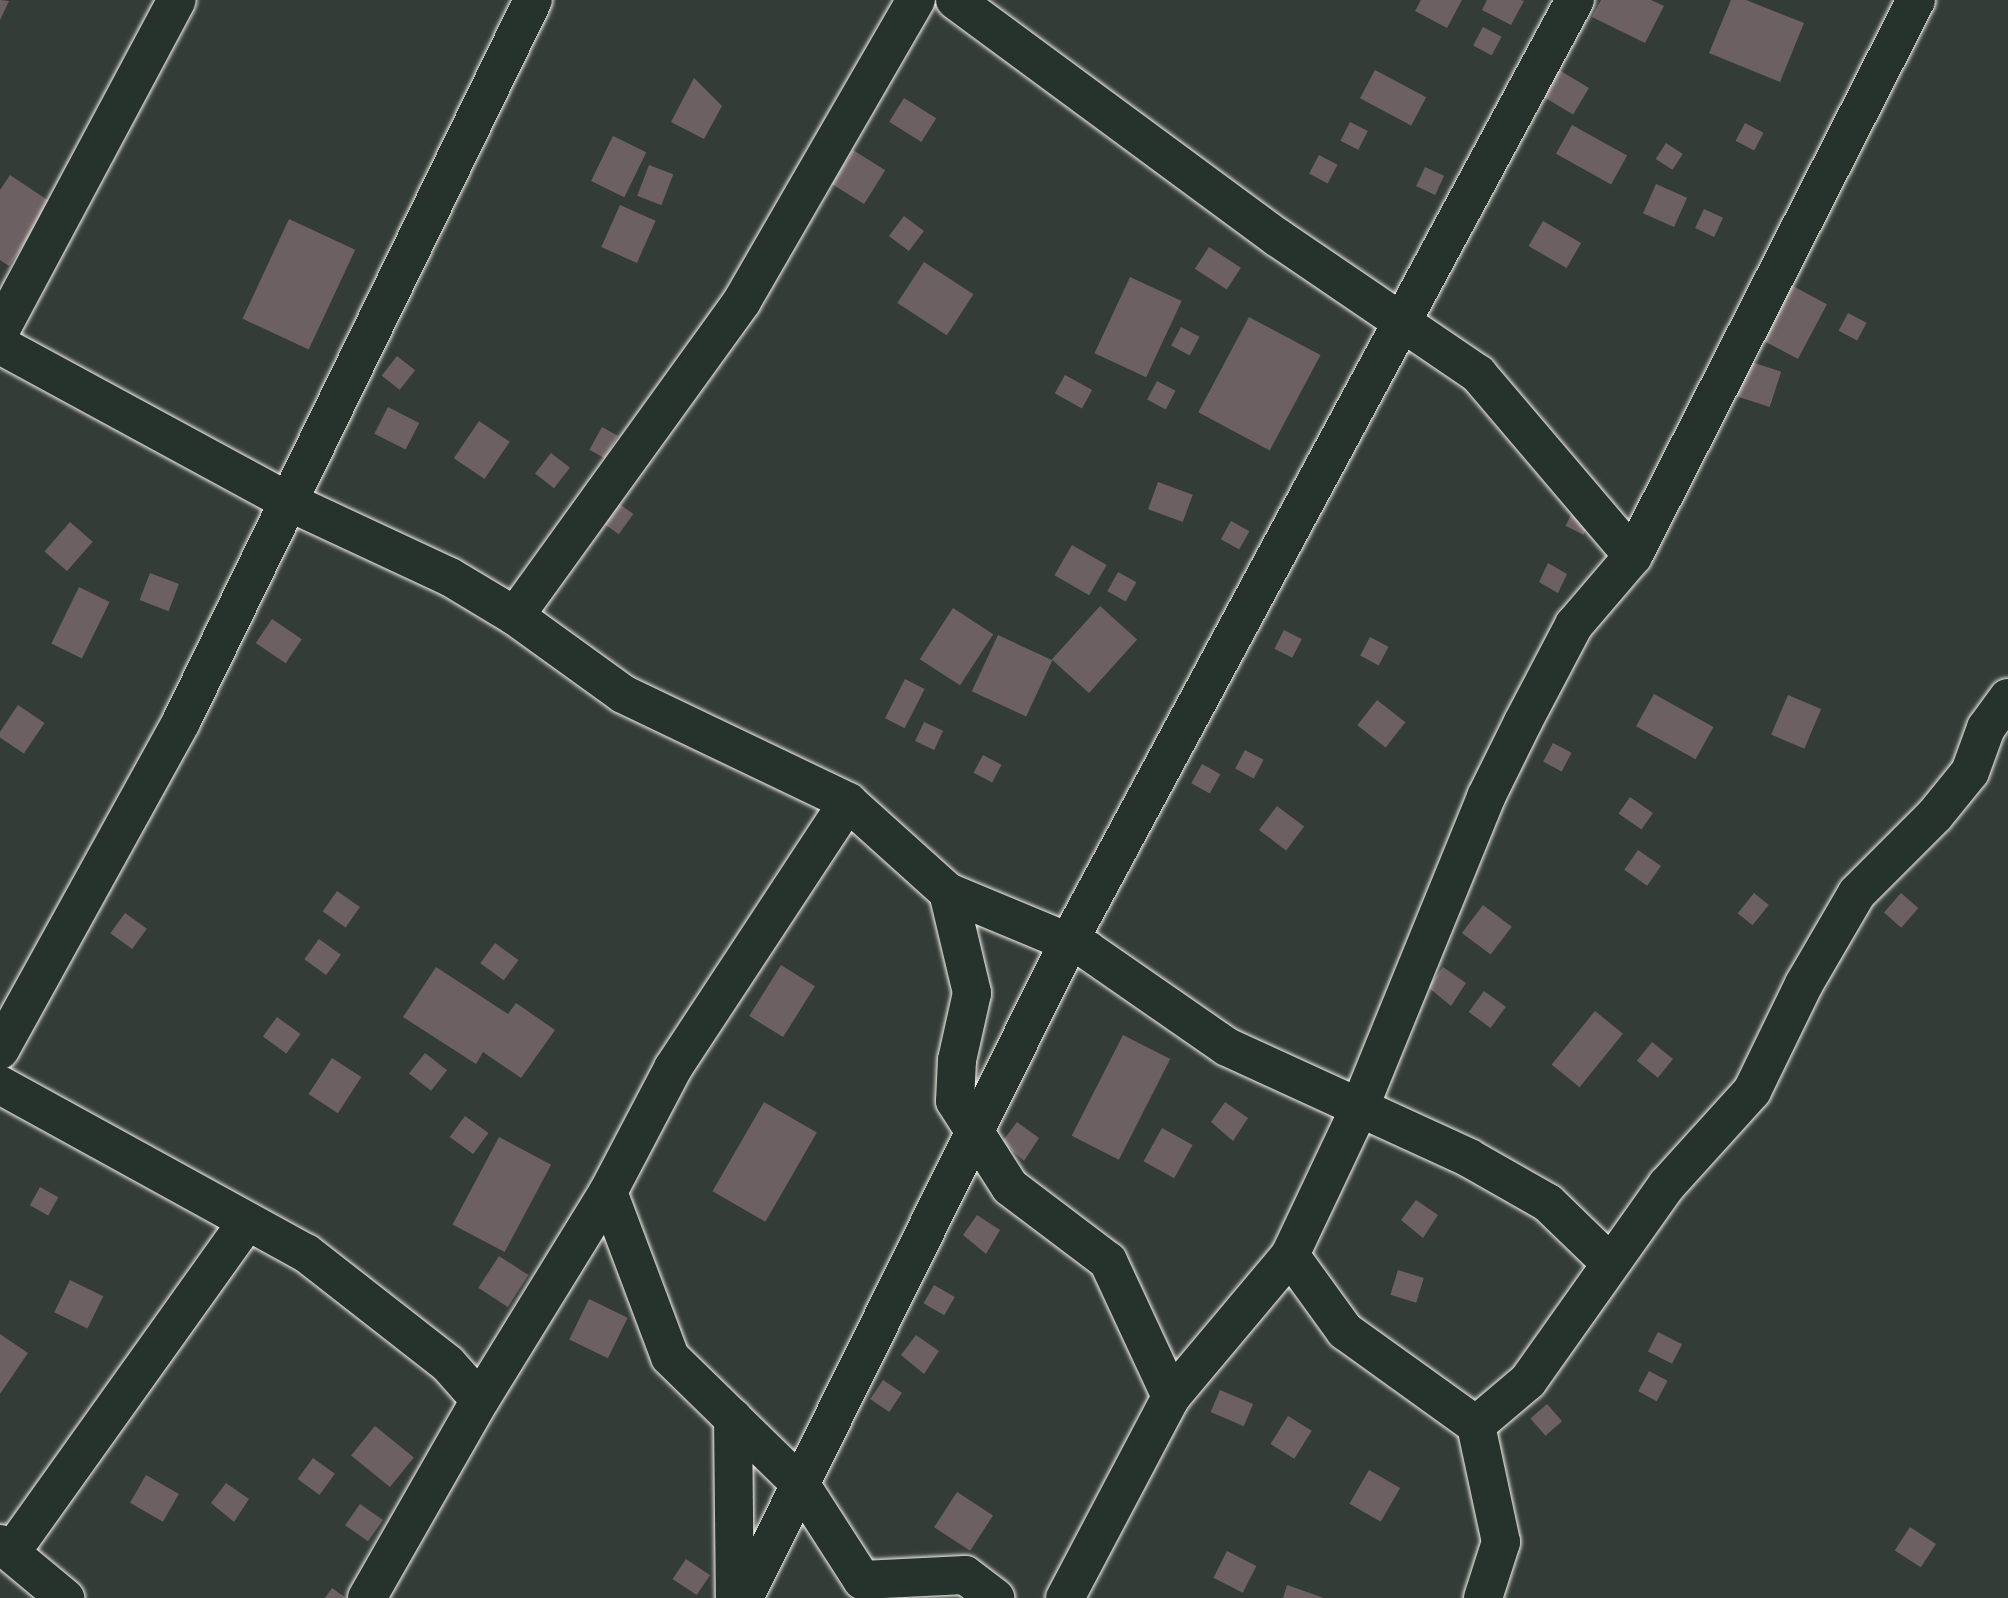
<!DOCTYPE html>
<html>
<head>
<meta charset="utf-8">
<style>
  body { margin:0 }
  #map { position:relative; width:2008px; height:1598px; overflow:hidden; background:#343c38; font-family:Kalam,sans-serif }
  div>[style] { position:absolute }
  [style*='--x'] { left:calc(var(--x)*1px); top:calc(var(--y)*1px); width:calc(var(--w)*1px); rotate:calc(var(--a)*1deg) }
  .building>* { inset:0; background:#6c6062; transform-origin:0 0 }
  .roads { filter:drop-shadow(0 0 2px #f4f1e8) drop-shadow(0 0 2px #f4f1e8) }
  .minor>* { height:38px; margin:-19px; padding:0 19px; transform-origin:19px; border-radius:19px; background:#26332d }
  span { translate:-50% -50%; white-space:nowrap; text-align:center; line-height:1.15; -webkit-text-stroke:5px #26332d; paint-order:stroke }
</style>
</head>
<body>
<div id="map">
  <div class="building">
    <i style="clip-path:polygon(0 0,9px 1px,0 20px)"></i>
    <i style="clip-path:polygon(1421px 0,1462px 0,1447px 28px,1415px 11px)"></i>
    <i style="clip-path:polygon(1487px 0,1521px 0,1524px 1px,1511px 25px,1482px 10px)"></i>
    <i style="clip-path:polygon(1601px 0,1651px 0,1664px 6px,1645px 43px,1592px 17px)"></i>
    <i style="clip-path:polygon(1731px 0,1746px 0,1804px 23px,1780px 82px,1709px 53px)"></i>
    <i style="left:1483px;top:27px;width:21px;height:21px;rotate:28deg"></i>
    <i style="left:1375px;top:70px;width:58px;height:32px;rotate:28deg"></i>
    <i style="left:1559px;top:70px;width:35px;height:31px;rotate:31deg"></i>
    <i style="clip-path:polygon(694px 78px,722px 106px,704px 139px,671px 122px)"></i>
    <i style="left:904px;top:98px;width:38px;height:28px;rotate:32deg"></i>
    <i style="left:1350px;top:122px;width:20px;height:21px;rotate:27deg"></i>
    <i style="left:1745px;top:123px;width:21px;height:20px;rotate:28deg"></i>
    <i style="left:1572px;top:125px;width:63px;height:33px;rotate:29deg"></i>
    <i style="left:613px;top:136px;width:37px;height:50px;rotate:26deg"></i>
    <i style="left:1666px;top:143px;width:20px;height:19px;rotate:33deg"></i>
    <i style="left:853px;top:150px;width:38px;height:40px;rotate:32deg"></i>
    <i style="left:1319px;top:155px;width:21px;height:21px;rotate:28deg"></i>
    <i style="left:649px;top:165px;width:26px;height:33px;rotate:21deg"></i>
    <i style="left:1425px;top:167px;width:21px;height:21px;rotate:25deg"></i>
    <i style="clip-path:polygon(10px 175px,52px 203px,9px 266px,0 260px,0 190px)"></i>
    <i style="left:1656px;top:184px;width:34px;height:32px;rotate:24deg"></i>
    <i style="left:620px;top:205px;width:39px;height:46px;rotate:24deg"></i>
    <i style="left:1704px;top:209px;width:21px;height:21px;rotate:25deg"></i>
    <i style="left:904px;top:216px;width:25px;height:25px;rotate:37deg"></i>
    <i style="left:289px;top:219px;width:73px;height:110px;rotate:25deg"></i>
    <i style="left:1543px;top:221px;width:44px;height:29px;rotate:30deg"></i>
    <i style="left:1209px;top:247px;width:38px;height:26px;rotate:33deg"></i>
    <i style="left:924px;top:262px;width:59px;height:49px;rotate:33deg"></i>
    <i style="left:1130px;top:277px;width:57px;height:84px;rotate:25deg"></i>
    <i style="left:1789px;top:284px;width:43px;height:62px;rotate:28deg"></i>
    <i style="left:1848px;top:313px;width:21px;height:20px;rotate:28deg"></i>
    <i style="left:1249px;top:317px;width:81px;height:108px;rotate:28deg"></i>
    <i style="left:1181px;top:327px;width:21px;height:21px;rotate:28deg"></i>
    <i style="left:397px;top:356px;width:23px;height:25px;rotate:38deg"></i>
    <i style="left:1745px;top:360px;width:38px;height:37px;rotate:18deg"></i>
    <i style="left:1065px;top:375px;width:31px;height:21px;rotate:29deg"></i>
    <i style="left:1157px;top:381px;width:21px;height:21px;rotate:28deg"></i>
    <i style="left:388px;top:407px;width:35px;height:30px;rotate:27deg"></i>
    <i style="left:479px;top:421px;width:37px;height:45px;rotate:34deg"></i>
    <i style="left:602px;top:427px;width:18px;height:26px;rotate:29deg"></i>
    <i style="left:551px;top:453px;width:24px;height:26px;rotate:38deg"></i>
    <i style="left:1158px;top:482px;width:37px;height:29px;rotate:20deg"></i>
    <i style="left:614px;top:500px;width:24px;height:25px;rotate:36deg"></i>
    <i style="left:1575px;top:507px;width:20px;height:21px;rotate:27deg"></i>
    <i style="left:1231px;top:521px;width:21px;height:21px;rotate:29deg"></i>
    <i style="left:70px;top:522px;width:30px;height:39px;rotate:41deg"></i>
    <i style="left:1072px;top:545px;width:40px;height:35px;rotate:30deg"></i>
    <i style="clip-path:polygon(1548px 563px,1567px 574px,1558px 593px,1539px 582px)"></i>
    <i style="left:1118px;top:572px;width:21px;height:22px;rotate:29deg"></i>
    <i style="left:150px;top:573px;width:31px;height:29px;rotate:21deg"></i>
    <i style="left:79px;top:587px;width:34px;height:63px;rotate:26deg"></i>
    <i style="left:1100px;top:606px;width:50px;height:72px;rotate:42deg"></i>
    <i style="left:953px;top:608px;width:48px;height:61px;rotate:33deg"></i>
    <i style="left:272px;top:619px;width:36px;height:29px;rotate:34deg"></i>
    <i style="left:1284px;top:630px;width:20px;height:21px;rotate:27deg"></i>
    <i style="left:998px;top:635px;width:60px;height:62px;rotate:25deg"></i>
    <i style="left:1370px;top:637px;width:21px;height:21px;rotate:28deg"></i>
    <i style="left:905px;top:679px;width:22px;height:44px;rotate:27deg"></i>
    <i style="left:1654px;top:694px;width:68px;height:37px;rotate:29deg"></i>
    <i style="left:1788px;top:695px;width:36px;height:43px;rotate:23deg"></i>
    <i style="left:1377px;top:700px;width:36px;height:32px;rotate:38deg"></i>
    <i style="left:18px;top:705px;width:32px;height:37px;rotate:34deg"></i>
    <i style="left:924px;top:722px;width:21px;height:21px;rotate:25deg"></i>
    <i style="left:1553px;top:743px;width:21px;height:21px;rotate:28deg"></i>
    <i style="left:1245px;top:750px;width:21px;height:21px;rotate:28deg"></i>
    <i style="left:983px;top:755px;width:21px;height:20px;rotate:28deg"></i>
    <i style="left:1202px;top:764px;width:21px;height:22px;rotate:29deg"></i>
    <i style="left:1630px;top:797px;width:28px;height:20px;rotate:35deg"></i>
    <i style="left:1277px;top:806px;width:34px;height:30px;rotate:37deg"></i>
    <i style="left:1638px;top:850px;width:28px;height:24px;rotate:35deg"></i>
    <i style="left:337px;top:891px;width:28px;height:25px;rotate:35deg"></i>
    <i style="left:1754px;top:893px;width:19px;height:26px;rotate:39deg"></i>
    <i style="left:1901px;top:893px;width:23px;height:26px;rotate:41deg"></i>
    <i style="left:1483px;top:905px;width:36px;height:35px;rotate:37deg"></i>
    <i style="left:125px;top:913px;width:27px;height:25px;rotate:36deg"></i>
    <i style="left:319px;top:939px;width:27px;height:25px;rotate:36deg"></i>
    <i style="left:495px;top:943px;width:29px;height:25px;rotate:36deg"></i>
    <i style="left:781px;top:965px;width:40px;height:60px;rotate:32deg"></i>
    <i style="clip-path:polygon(436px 967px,508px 1014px,516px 1003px,555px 1030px,521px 1078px,483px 1052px,476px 1064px,403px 1017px)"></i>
    <i style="clip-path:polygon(1443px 967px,1466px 983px,1451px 1006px,1428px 987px)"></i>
    <i style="left:1484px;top:991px;width:27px;height:26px;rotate:36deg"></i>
    <i style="left:1595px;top:1011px;width:36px;height:69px;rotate:39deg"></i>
    <i style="left:277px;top:1017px;width:29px;height:24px;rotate:36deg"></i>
    <i style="left:1123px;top:1035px;width:53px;height:113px;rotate:27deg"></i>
    <i style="left:1652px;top:1042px;width:27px;height:24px;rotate:39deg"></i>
    <i style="left:425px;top:1053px;width:28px;height:26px;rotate:38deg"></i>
    <i style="left:332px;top:1058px;width:35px;height:43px;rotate:33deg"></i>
    <i style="left:764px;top:1102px;width:61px;height:103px;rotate:30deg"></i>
    <i style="clip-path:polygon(1225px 1102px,1248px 1118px,1233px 1141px,1211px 1122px)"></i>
    <i style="left:465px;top:1116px;width:29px;height:26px;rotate:36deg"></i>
    <i style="clip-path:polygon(1017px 1122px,1039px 1138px,1024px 1161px,1002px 1142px)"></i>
    <i style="left:1162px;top:1128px;width:35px;height:38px;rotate:29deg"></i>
    <i style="left:499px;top:1137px;width:59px;height:99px;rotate:28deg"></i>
    <i style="left:40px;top:1187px;width:21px;height:21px;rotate:29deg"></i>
    <i style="clip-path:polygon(1416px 1200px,1438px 1215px,1423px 1238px,1401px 1220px)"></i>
    <i style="clip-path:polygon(977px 1215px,1000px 1230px,986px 1254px,963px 1235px)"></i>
    <i style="left:499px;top:1256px;width:35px;height:38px;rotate:33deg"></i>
    <i style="left:1398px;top:1270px;width:27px;height:26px;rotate:17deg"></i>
    <i style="left:70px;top:1280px;width:37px;height:36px;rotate:26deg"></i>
    <i style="left:934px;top:1285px;width:24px;height:21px;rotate:30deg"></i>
    <i style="left:589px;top:1299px;width:43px;height:45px;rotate:26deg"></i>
    <i style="left:1658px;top:1332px;width:27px;height:22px;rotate:27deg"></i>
    <i style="clip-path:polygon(0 1334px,28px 1353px,0 1394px)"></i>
    <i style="clip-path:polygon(916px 1335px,939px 1351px,924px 1374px,901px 1355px)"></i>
    <i style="left:1649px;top:1371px;width:21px;height:23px;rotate:28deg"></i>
    <i style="left:883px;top:1380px;width:23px;height:23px;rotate:34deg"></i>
    <i style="left:1220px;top:1390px;width:36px;height:24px;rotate:23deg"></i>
    <i style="left:1547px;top:1404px;width:23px;height:22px;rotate:49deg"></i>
    <i style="left:1288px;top:1416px;width:28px;height:33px;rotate:32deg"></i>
    <i style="left:375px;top:1426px;width:50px;height:38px;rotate:39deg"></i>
    <i style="left:313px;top:1458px;width:27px;height:26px;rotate:36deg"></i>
    <i style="left:1369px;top:1470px;width:36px;height:39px;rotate:30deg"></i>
    <i style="left:146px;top:1475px;width:38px;height:32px;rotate:30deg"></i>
    <i style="clip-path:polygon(226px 1483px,249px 1499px,234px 1522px,211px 1503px)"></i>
    <i style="left:957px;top:1492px;width:43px;height:42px;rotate:33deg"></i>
    <i style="left:360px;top:1504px;width:28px;height:26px;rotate:35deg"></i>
    <i style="left:1910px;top:1527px;width:31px;height:28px;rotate:33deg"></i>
    <i style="left:1227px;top:1551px;width:33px;height:30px;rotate:27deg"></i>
    <i style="left:686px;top:1559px;width:29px;height:24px;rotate:34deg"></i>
    <i style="clip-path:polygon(1287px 1585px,1324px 1598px,1283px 1598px)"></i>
    <i style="clip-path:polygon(332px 1588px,346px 1598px,325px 1598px)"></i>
  </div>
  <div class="roads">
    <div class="minor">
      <i style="--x:955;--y:0;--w:401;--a:36.4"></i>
      <i style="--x:1278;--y:238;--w:242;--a:34.2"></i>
      <i style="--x:1478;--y:374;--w:239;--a:49.6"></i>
      <i style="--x:0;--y:331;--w:375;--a:-61.9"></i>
      <i style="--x:0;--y:345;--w:329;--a:28.5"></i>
      <i style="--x:289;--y:502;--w:178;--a:25"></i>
      <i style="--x:450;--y:577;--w:76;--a:31"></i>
      <i style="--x:515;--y:616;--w:133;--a:35.8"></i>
      <i style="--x:623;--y:694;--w:250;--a:25.6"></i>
      <i style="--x:848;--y:802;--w:135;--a:42"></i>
      <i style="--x:948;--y:892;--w:151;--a:22.6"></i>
      <i style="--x:1087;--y:950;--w:170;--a:34.7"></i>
      <i style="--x:1227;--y:1047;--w:266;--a:24.6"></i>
      <i style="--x:1469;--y:1158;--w:91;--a:29.7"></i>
      <i style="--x:1548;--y:1203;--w:85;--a:44"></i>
      <i style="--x:515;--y:616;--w:388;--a:-54.2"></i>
      <i style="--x:742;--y:301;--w:348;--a:-60"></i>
      <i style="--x:948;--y:892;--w:104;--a:76.6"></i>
      <i style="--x:972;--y:993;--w:69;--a:102.6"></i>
      <i style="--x:957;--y:1060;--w:41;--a:92.8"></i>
      <i style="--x:955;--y:1101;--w:102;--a:57.4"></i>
      <i style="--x:1010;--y:1187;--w:123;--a:37.1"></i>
      <i style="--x:1108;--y:1261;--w:150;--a:65.1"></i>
      <i style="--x:0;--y:1050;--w:375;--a:-61.1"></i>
      <i style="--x:181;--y:722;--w:803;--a:-64.01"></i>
      <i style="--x:0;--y:1085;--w:349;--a:28.8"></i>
      <i style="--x:306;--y:1253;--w:180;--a:38"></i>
      <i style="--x:448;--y:1364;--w:48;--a:48.4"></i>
      <i style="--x:608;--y:1192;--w:176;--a:69.4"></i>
      <i style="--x:670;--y:1357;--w:183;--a:44.3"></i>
      <i style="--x:801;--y:1485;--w:113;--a:57.3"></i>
      <i style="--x:862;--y:1580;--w:103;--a:-2.8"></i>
      <i style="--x:965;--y:1575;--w:38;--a:37"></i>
      <i style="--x:1290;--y:1255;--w:94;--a:54.1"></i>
      <i style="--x:1345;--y:1331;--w:161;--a:35.7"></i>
      <i style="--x:733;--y:1418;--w:180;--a:89.4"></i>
      <i style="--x:0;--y:1544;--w:85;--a:39.7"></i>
      <i style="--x:12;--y:1551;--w:405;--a:-54.5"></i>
      <i style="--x:367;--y:1598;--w:228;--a:-60.3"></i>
      <i style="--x:480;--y:1400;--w:244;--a:-58.4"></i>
      <i style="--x:608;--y:1192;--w:140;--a:-62.3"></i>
      <i style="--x:673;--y:1068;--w:318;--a:-56.7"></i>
      <i style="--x:744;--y:1598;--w:731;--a:-63.68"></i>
      <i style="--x:1068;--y:943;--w:1071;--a:-61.74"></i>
      <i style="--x:1065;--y:1598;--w:227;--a:-62.2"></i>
      <i style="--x:1171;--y:1397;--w:185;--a:-50"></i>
      <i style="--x:1290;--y:1255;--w:159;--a:-64.7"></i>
      <i style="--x:1358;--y:1111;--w:339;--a:-67.8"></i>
      <i style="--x:1486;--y:797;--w:84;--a:-63.7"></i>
      <i style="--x:1523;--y:722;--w:110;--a:-62.3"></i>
      <i style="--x:1574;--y:625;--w:91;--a:-49.5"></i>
      <i style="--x:1633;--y:556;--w:624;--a:-63.02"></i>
      <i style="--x:1483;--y:1598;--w:59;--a:-72.2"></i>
      <i style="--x:1501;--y:1542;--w:120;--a:-102.1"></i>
      <i style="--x:1476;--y:1425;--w:68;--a:-40.2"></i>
      <i style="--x:1528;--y:1381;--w:240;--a:-54.7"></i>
      <i style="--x:1667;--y:1185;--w:127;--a:-47.9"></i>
      <i style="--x:1752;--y:1091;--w:119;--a:-64.1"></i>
      <i style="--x:1804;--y:984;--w:105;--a:-59.8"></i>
      <i style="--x:1857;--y:893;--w:110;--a:-45"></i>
      <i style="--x:1935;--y:815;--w:55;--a:-50.9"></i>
      <i style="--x:1970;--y:772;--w:47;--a:-70"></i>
      <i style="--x:1986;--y:728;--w:37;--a:-54"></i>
    </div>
  </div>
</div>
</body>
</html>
